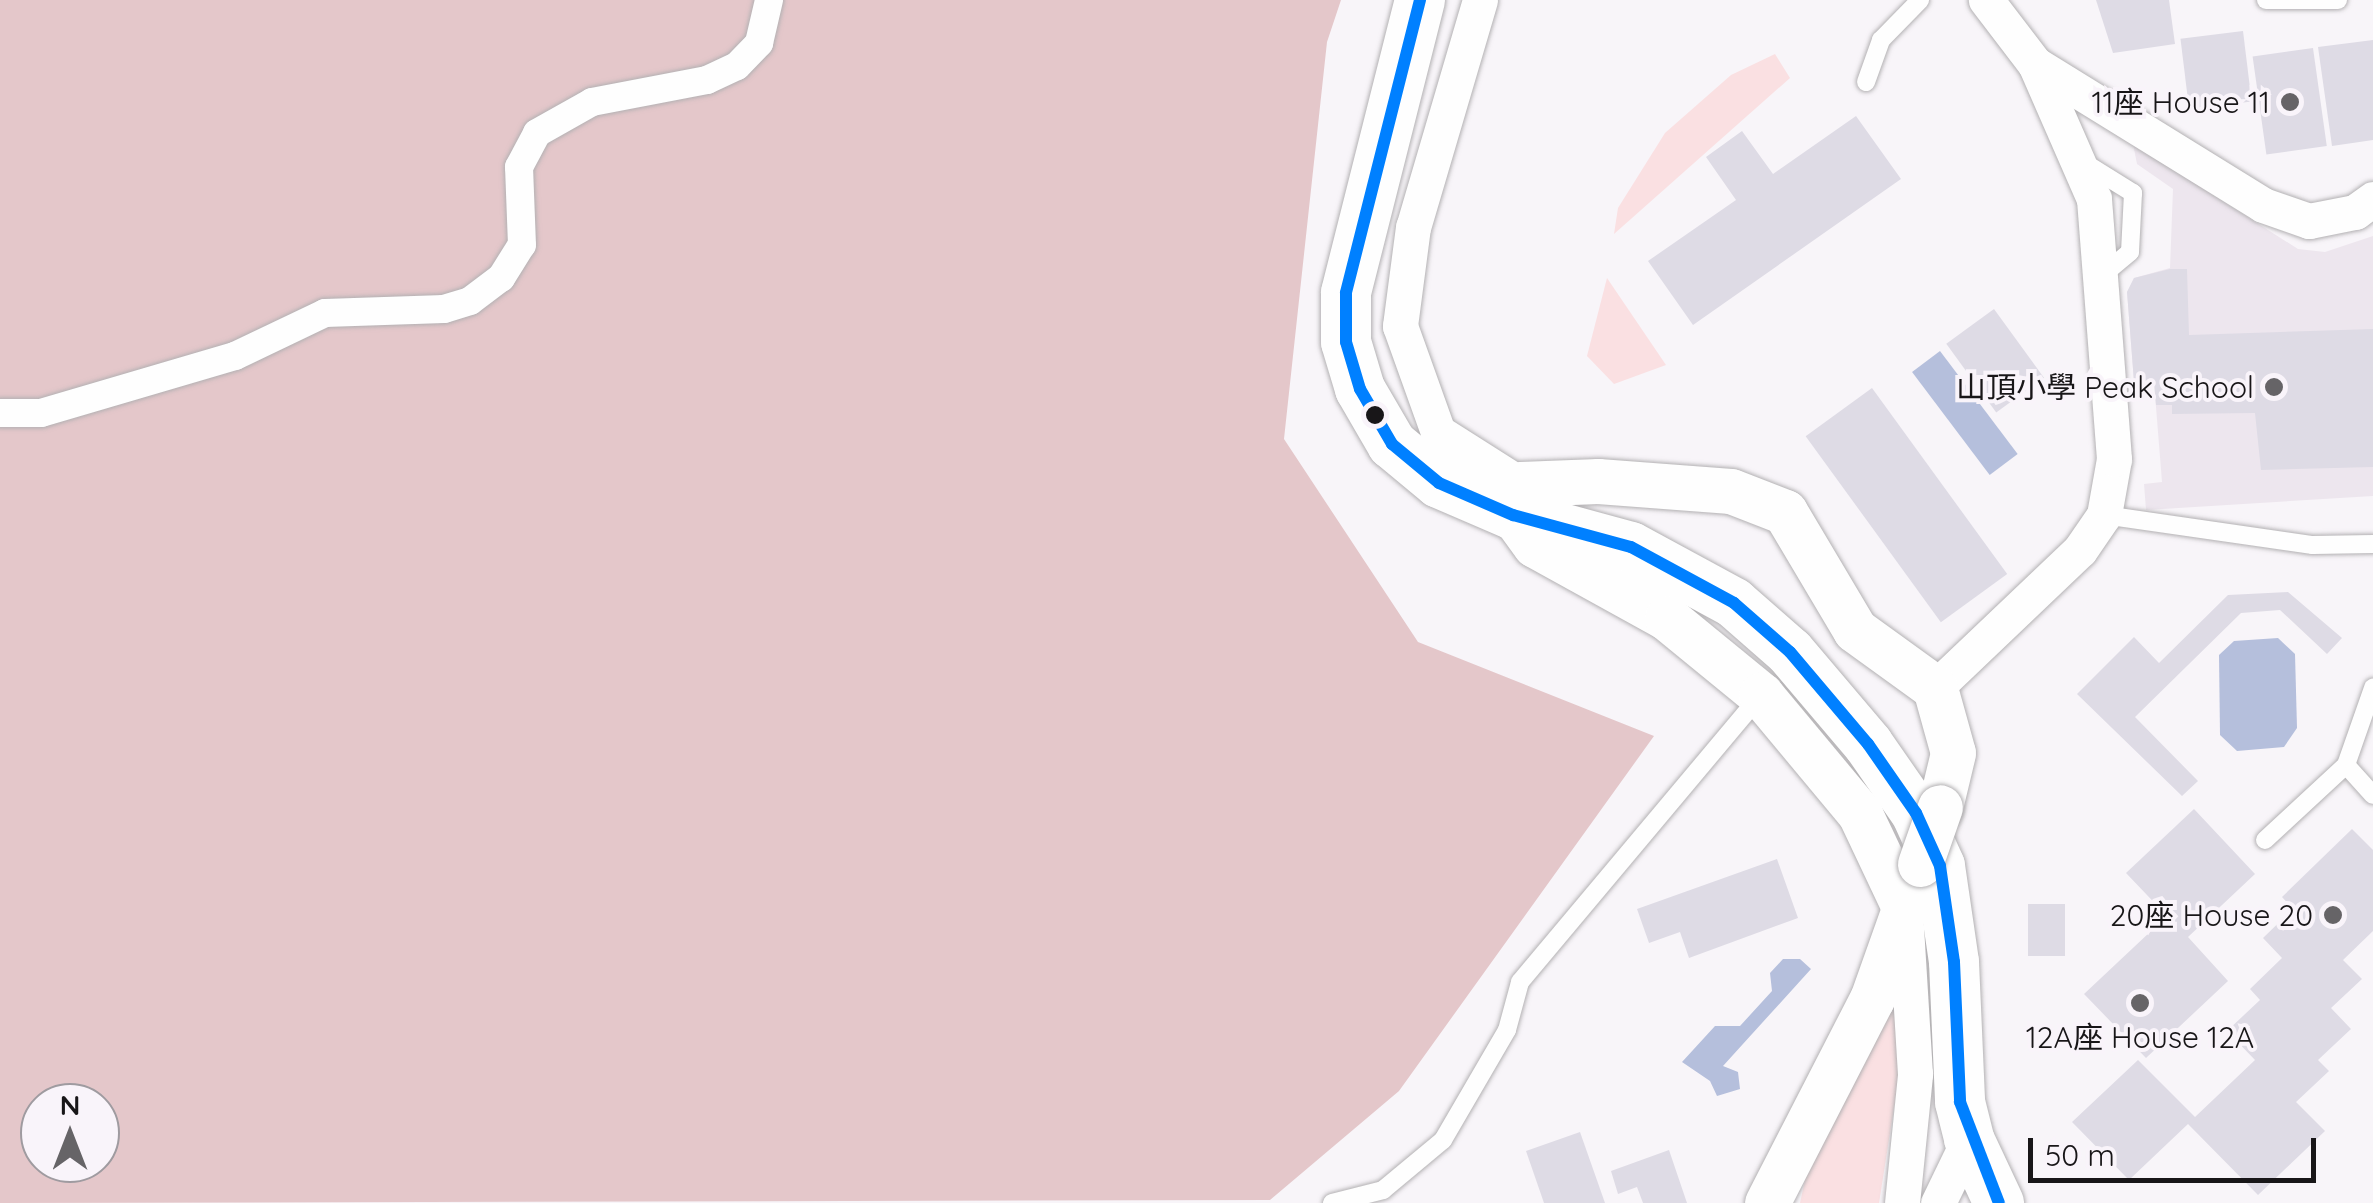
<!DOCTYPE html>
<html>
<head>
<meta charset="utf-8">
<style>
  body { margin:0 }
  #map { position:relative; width:2373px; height:1203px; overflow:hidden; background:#f8f5f9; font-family:Quicksand,"Noto Sans TC",sans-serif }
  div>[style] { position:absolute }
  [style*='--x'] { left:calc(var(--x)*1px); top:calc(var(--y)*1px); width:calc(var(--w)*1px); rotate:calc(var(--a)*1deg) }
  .built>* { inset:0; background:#ede6ee }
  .green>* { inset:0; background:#fae0e2 }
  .forest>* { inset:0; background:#e4c7ca }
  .water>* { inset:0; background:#b5bfdc; transform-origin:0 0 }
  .building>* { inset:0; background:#dedbe5; transform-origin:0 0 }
  .roads { filter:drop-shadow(0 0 2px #b3b1b3) drop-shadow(0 0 2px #b3b1b3) }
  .service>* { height:18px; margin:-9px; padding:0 9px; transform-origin:9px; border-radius:9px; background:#fefefe }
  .pedestrian>* { height:28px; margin:-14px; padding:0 14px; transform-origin:14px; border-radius:14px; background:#fefefe }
  .minor>* { height:35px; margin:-17.5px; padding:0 17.5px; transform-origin:17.5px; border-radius:17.5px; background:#fefefe }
  .tertiary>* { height:45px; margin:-22.5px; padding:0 22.5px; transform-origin:22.5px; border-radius:22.5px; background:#fefefe }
  .secondary>* { height:50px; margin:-25px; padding:0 25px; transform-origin:25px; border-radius:25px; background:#fefefe }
  .bridges { filter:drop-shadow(0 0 2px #b3b1b3) drop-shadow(0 0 2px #b3b1b3) }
  .tertiary-bridge>* { height:45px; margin:-22.5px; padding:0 22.5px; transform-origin:22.5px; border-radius:22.5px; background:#fefefe }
  .bus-1>* { height:12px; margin:-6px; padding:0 6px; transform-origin:6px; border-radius:6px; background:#0080ff }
  .dots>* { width:28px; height:28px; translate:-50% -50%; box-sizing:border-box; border:5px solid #f9f4fa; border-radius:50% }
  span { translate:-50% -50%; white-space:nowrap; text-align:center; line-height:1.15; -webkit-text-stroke:8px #f9f4fa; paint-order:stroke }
  .poi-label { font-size:30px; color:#181618 }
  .right { translate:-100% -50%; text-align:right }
  .north { position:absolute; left:20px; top:1083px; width:100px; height:100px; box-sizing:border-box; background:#f9f4fa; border:2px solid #9f9ba0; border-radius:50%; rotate:0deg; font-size:28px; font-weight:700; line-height:40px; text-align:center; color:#181618 }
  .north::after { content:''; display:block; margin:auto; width:35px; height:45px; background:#666467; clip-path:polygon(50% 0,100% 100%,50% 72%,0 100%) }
  .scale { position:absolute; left:2028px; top:1138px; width:288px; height:45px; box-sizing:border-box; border:5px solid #181618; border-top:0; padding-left:12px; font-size:30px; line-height:35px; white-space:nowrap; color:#181618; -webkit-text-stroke:8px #f9f4fa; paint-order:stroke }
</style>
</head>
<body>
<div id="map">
  <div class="built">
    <i style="clip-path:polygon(2133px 144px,2298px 249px,2325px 252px,2373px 236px,2373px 496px,2146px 510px,2144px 484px,2162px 482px,2154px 382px,2134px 382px,2127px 292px,2134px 278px,2170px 268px,2173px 189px,2137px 164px)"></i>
  </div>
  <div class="green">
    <i style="clip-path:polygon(1775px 54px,1790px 78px,1614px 234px,1618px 208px,1665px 133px,1731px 75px)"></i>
    <i style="clip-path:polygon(1607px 278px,1666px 365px,1614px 384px,1587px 356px)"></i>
    <i style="clip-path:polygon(1905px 987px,1904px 1044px,1879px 1203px,1800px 1203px,1811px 1153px)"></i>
  </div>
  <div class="forest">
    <i style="clip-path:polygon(evenodd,0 0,1341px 0,1327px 42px,1284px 439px,1418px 642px,1654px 736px,1399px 1091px,1270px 1200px,0 1203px,0 0,40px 1103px,100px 1103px,100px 1163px,40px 1163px,40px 1103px)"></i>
  </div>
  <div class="water">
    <i style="left:1940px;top:351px;width:129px;height:35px;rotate:53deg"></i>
    <i style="clip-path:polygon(2278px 638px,2295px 654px,2297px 728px,2284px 747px,2237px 751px,2220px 735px,2219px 655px,2234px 641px)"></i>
    <i style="clip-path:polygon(1783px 959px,1800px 959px,1811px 969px,1723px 1066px,1738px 1072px,1740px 1089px,1717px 1096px,1710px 1081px,1682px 1062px,1715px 1026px,1740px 1026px,1772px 991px,1770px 973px)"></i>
  </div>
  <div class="building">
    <i style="clip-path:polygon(2096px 0,2169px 0,2175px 44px,2113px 53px)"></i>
    <i style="left:2243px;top:31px;width:71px;height:63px;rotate:83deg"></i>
    <i style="clip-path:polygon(2373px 40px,2373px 140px,2332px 146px,2318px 47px)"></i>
    <i style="left:2313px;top:48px;width:99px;height:61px;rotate:82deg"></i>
    <i style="clip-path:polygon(1856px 116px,1901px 179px,1693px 325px,1648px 261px,1736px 200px,1706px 157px,1742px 131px,1773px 174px)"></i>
    <i style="clip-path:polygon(2170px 269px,2187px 269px,2189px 335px,2373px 329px,2373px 467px,2261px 470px,2255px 413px,2172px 414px,2172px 405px,2156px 405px,2154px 381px,2134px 382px,2127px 292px,2134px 278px)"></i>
    <i style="left:1994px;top:309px;width:85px;height:59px;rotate:54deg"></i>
    <i style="left:1872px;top:388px;width:230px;height:82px;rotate:54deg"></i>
    <i style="clip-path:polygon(2288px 592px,2342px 638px,2327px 654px,2280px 610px,2241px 613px,2135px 717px,2198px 781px,2182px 796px,2077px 694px,2134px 637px,2159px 663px,2228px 595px)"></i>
    <i style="clip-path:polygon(2194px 809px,2255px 874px,2188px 937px,2228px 981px,2146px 1058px,2084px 994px,2167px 916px,2126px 873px)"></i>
    <i style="clip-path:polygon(2352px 829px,2373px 850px,2373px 931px,2343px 960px,2362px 979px,2331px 1008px,2351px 1029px,2318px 1060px,2329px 1071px,2296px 1102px,2325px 1131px,2258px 1195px,2188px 1124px,2129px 1180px,2072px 1122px,2138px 1060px,2195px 1117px,2255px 1060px,2227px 1031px,2260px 1000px,2250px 989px,2282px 958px,2263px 938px,2293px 909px,2282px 897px)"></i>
    <i style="clip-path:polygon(1777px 859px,1798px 918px,1689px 958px,1680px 932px,1649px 943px,1637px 909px)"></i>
    <i style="left:2028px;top:904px;width:37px;height:52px"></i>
    <i style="clip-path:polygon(1580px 1132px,1605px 1203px,1544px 1203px,1526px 1151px)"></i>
    <i style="clip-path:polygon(1669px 1150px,1687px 1203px,1643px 1203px,1637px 1187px,1618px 1194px,1611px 1171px)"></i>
  </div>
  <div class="roads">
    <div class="service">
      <i style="--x:2266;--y:0;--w:72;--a:0"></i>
      <i style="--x:1866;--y:82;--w:45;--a:-70.3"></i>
      <i style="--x:1881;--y:40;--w:56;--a:-45.7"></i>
      <i style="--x:2083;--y:162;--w:59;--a:31.8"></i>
      <i style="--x:2133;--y:193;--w:59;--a:92.9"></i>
      <i style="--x:2130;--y:252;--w:38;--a:140"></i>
      <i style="--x:2104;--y:515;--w:211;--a:8.2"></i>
      <i style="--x:2313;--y:545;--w:60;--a:-1"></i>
      <i style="--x:2346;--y:765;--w:40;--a:48"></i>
      <i style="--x:2265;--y:840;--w:110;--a:-42.8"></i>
      <i style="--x:2346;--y:765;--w:82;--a:-70.7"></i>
      <i style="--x:1332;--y:1203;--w:53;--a:-14.3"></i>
      <i style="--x:1383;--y:1190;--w:78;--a:-39.8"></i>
      <i style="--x:1443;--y:1140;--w:127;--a:-59.8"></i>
      <i style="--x:1507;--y:1030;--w:50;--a:-74.8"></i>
      <i style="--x:1520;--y:982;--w:375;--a:-50"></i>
    </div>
    <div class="pedestrian">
      <i style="--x:0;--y:413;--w:41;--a:0"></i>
      <i style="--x:41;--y:413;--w:202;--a:-16.4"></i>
      <i style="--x:235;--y:356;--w:100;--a:-25.5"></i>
      <i style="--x:325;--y:313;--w:119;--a:-1.9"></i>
      <i style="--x:444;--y:309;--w:27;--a:-17"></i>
      <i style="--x:470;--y:301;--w:39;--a:-37"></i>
      <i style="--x:501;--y:278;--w:39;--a:-58"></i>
      <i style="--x:522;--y:245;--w:78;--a:-92.2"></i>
      <i style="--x:519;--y:167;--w:38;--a:-62"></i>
      <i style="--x:537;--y:133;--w:63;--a:-29.4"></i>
      <i style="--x:592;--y:102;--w:117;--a:-10.8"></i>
      <i style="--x:707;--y:80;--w:33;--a:-25"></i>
      <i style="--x:737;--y:66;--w:32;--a:-46"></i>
      <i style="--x:759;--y:43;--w:44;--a:-76.9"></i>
    </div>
    <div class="minor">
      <i style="--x:1480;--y:0;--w:237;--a:106.4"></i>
      <i style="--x:1413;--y:227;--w:100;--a:97.5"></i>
      <i style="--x:1400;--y:326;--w:113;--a:70.3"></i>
      <i style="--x:1438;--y:432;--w:97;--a:32.4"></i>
      <i style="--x:2035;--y:64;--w:268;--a:31.7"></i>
      <i style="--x:2263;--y:205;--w:49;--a:19.2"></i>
      <i style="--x:2309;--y:221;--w:47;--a:-11.1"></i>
      <i style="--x:2355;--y:212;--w:22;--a:-36"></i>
      <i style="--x:1935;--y:688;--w:200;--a:-43.6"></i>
      <i style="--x:2080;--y:550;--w:42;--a:-55.6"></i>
      <i style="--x:2104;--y:515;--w:57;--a:-79.9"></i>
      <i style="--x:2114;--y:459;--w:261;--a:-94.4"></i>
      <i style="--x:2094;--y:199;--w:147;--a:-113.6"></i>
      <i style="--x:2035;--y:64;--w:81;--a:-127.4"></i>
      <i style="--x:1902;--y:1203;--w:130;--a:-84.2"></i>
      <i style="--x:1915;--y:1074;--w:164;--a:-93.5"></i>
      <i style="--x:1938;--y:1203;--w:71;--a:-64.2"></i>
    </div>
    <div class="tertiary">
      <i style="--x:1520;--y:484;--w:78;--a:-2.2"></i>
      <i style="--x:1598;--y:481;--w:133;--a:4.3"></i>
      <i style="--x:1731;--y:491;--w:58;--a:21.3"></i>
      <i style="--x:1785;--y:512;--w:137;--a:59.3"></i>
      <i style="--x:1855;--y:630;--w:99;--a:35.9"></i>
      <i style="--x:1935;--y:688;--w:67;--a:74.5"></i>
      <i style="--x:1953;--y:753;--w:56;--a:103.5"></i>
      <i style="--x:1513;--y:515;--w:37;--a:54"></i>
      <i style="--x:1535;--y:545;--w:151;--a:28.9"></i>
      <i style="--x:1667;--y:618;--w:122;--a:39.3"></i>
      <i style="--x:1761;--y:695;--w:155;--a:50.2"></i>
      <i style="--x:1860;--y:814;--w:103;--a:64.7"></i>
      <i style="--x:1767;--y:1203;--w:229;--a:-62.8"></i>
      <i style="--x:1872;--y:999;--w:128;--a:-70.4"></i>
    </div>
    <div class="secondary">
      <i style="--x:1420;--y:0;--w:302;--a:104.2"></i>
      <i style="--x:1346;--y:293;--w:49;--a:90"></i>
      <i style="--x:1346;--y:342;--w:49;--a:73.4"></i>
      <i style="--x:1360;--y:389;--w:64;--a:59.8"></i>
      <i style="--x:1392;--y:444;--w:61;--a:39.7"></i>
      <i style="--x:1439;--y:483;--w:81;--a:23.4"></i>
      <i style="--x:1513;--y:515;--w:122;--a:15.2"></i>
      <i style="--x:1631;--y:547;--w:117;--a:28.5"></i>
      <i style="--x:1734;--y:603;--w:74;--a:41.2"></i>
      <i style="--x:1790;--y:652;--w:121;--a:49.7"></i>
      <i style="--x:1868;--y:744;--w:84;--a:55.2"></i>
      <i style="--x:1916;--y:813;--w:58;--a:65.6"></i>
      <i style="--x:1940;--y:866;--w:97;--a:81.7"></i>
      <i style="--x:1954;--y:962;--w:140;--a:87.5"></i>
      <i style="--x:1960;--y:1102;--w:38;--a:76"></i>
      <i style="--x:1969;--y:1139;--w:71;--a:64.9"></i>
    </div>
  </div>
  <div class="bridges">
    <div class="tertiary-bridge">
      <i style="--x:1920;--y:864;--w:60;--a:-70.7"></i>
    </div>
  </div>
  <div class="bus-1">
    <i style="--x:1420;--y:0;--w:302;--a:104.2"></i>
    <i style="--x:1346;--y:293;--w:49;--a:90"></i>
    <i style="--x:1346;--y:342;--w:49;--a:73.4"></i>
    <i style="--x:1360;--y:389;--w:64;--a:59.8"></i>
    <i style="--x:1392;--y:444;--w:61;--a:39.7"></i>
    <i style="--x:1439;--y:483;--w:81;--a:23.4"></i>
    <i style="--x:1513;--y:515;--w:122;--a:15.2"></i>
    <i style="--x:1631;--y:547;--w:117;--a:28.5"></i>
    <i style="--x:1734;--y:603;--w:74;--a:41.2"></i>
    <i style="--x:1790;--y:652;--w:121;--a:49.7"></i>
    <i style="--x:1868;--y:744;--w:84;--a:55.2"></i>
    <i style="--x:1916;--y:813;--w:58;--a:65.6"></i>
    <i style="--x:1940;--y:866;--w:97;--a:81.7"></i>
    <i style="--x:1954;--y:962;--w:140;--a:87.5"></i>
    <i style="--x:1960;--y:1102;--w:108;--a:68.9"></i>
  </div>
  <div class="dots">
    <i style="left:2290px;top:102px;background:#666467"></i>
    <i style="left:2274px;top:387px;background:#666467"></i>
    <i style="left:1375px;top:415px;background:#181618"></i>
    <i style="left:2333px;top:915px;background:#666467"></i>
    <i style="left:2140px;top:1003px;background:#666467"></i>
  </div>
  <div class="poi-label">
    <span class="right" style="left:2270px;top:102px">11座 House 11</span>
    <span class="right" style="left:2254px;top:387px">山頂小學 Peak School</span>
    <span class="right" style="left:2313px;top:915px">20座 House 20</span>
    <span style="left:2140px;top:1037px">12A座 House 12A</span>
  </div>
  <div class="north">N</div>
  <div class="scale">50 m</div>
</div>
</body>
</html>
